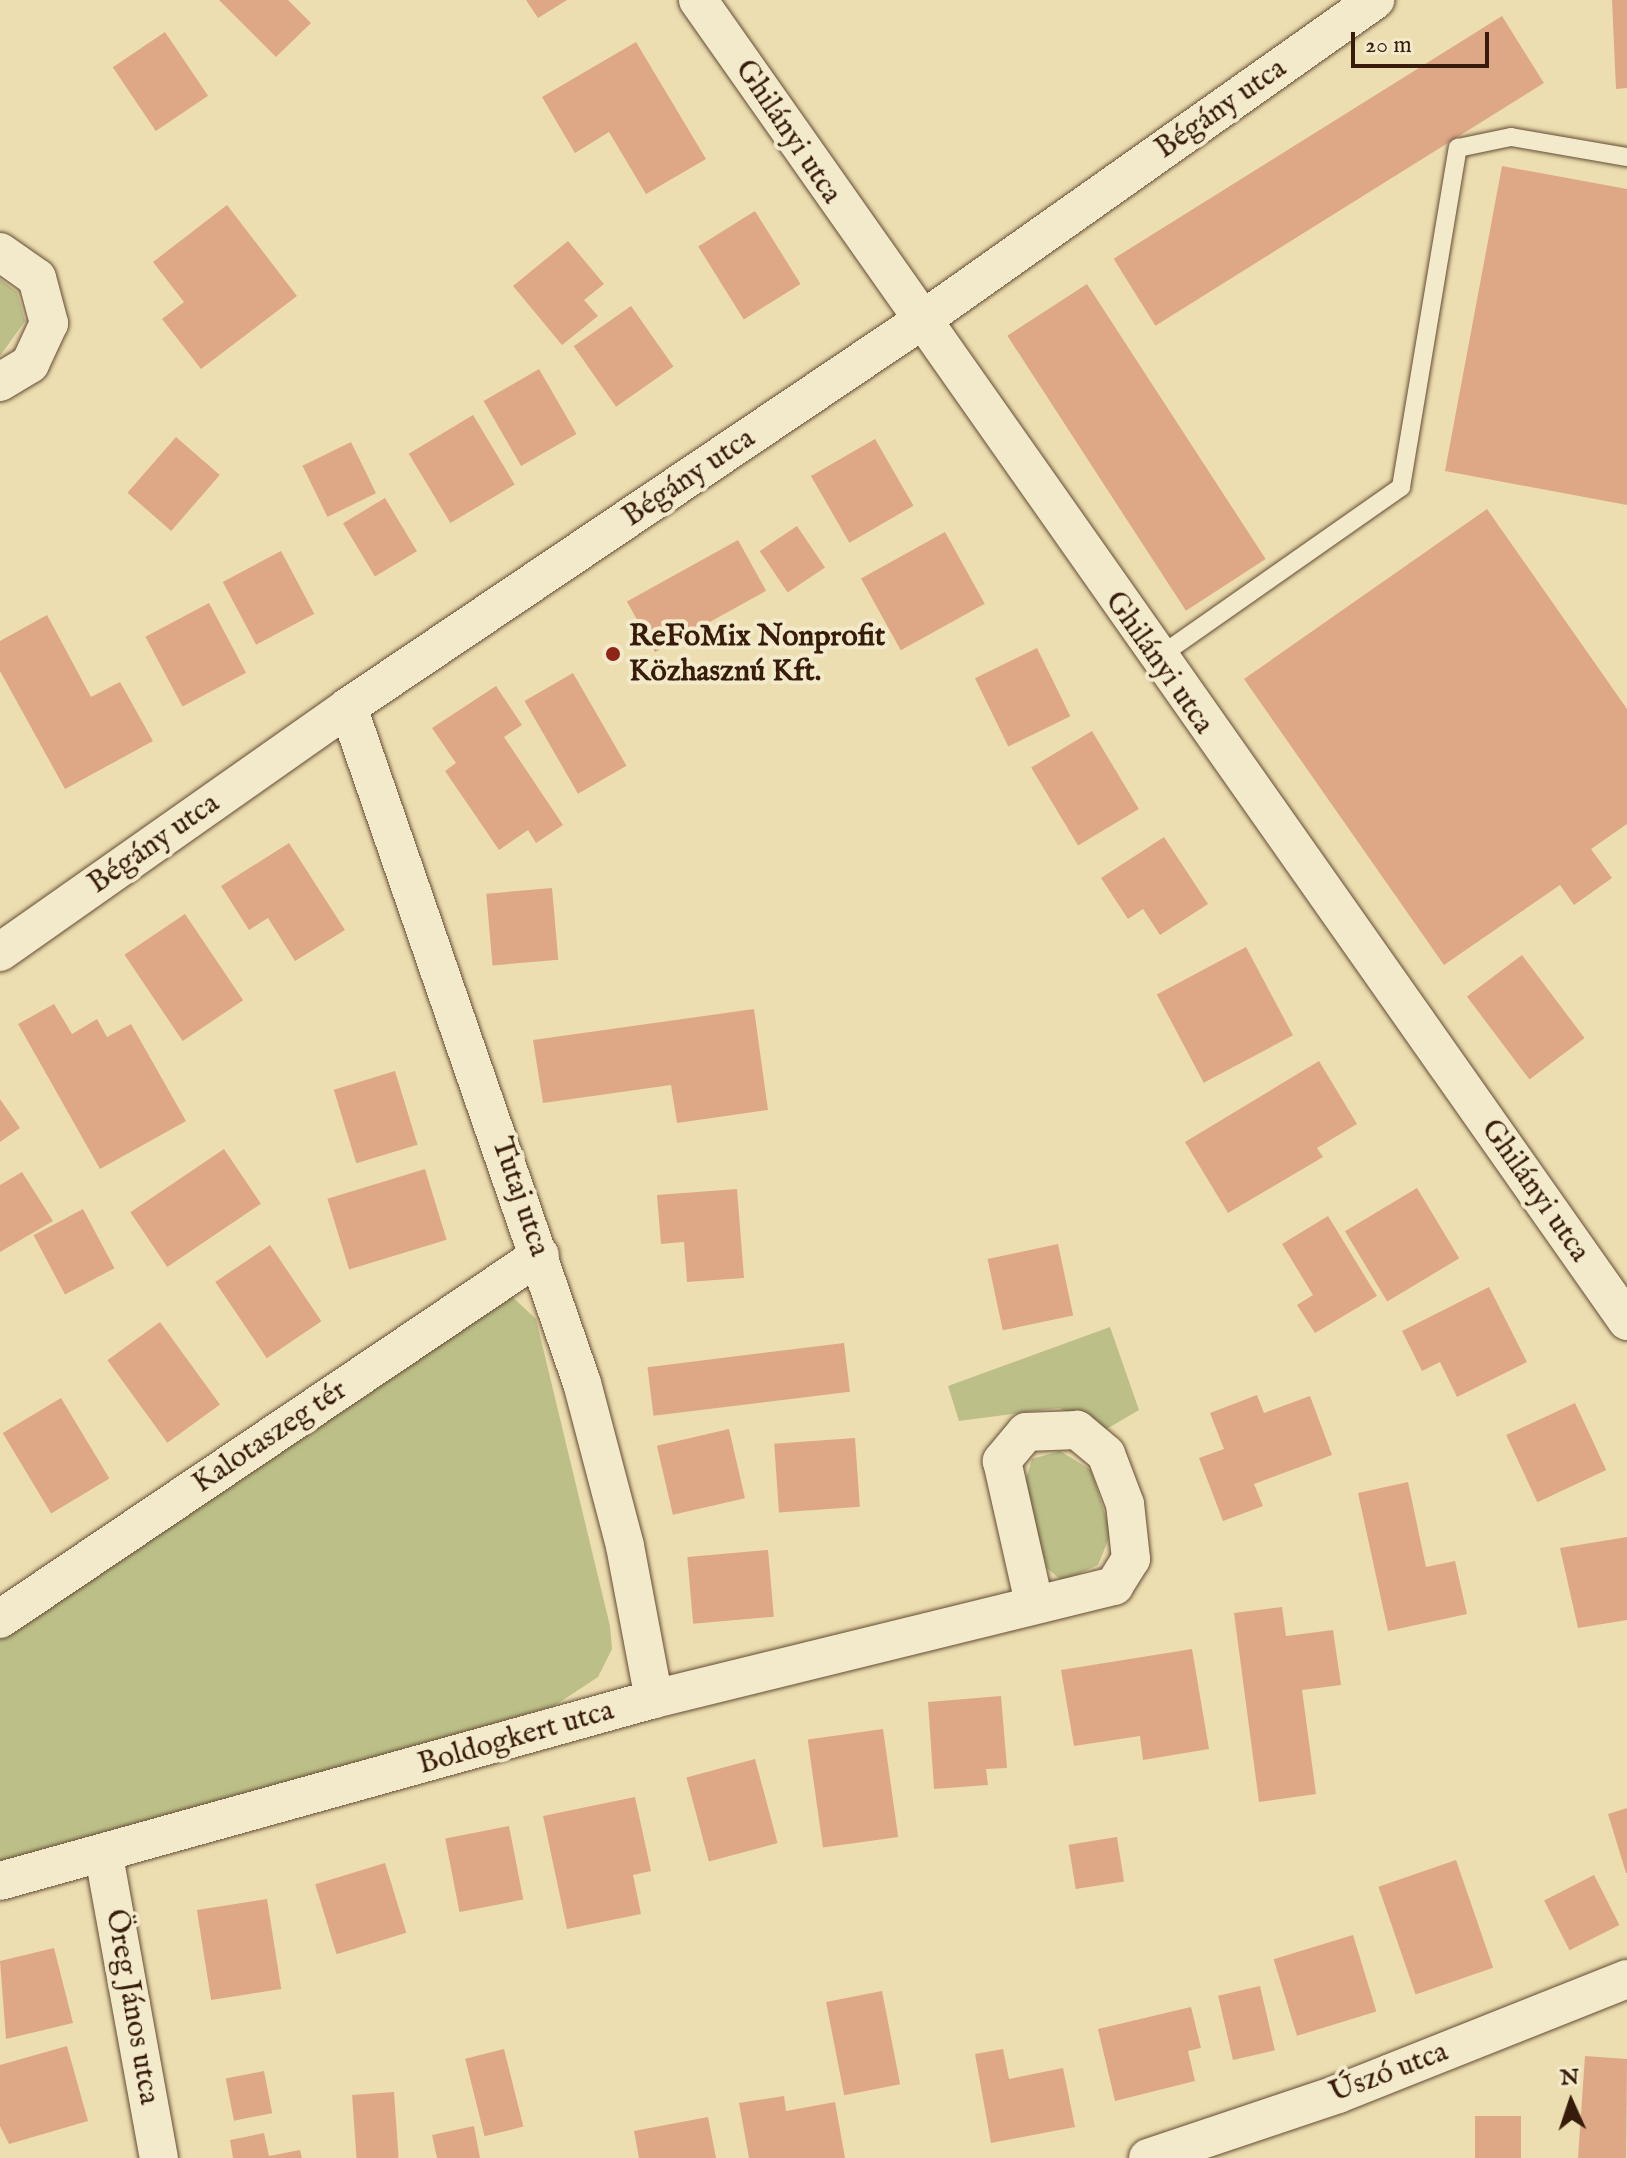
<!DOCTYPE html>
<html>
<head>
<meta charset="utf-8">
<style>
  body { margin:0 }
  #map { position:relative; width:1627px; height:2158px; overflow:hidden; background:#ecdeb0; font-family:"IM FELL English",serif }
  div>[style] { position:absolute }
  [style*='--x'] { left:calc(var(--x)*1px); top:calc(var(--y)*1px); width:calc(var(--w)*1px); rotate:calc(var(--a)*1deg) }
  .green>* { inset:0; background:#bcc088 }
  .building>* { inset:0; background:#dea887; transform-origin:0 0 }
  .roads { filter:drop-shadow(0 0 2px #654c34) drop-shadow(0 0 2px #654c34) }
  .service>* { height:18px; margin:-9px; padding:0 9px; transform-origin:9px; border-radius:9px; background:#f3eacc }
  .minor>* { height:38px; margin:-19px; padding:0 19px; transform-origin:19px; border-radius:19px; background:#f3eacc }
  .dots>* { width:22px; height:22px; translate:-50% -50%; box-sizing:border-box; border:4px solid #f3eacc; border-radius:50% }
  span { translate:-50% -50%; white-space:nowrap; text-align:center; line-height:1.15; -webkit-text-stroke:8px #f3eacc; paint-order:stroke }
  .street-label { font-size:30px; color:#381c0b }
  .poi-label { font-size:30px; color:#381c0b; font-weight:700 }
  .left { translate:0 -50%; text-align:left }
  .north { position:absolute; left:1531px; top:2062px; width:80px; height:80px; -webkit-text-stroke:6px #f3eacc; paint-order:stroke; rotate:357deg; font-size:22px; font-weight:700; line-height:32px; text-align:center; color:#381c0b }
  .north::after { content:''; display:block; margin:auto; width:28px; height:36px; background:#381c0b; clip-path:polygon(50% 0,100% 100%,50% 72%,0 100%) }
  .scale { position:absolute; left:1351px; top:32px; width:138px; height:36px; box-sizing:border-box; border:4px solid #381c0b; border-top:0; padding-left:10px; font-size:24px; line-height:28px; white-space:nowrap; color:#381c0b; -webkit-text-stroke:6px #f3eacc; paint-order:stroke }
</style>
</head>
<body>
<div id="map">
  <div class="green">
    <i style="clip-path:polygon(0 279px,17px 292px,25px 321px,0 356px)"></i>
    <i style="clip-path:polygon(505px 1290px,536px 1319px,610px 1626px,612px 1649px,598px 1677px,554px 1706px,0 1870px,0 1631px)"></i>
    <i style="clip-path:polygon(1110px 1327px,1139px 1410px,1105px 1430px,1059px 1408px,959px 1421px,948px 1386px)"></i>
    <i style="clip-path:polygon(1060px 1451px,1091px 1470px,1111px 1533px,1098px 1565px,1062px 1581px,1047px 1568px,1024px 1486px,1032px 1459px)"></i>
  </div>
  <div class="building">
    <i style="clip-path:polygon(219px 0,288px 0,311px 23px,276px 57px)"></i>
    <i style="clip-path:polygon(526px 0,567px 0,538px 18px)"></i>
    <i style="clip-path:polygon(1612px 0,1627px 0,1627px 88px,1616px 89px)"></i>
    <i style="left:1502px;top:16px;width:79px;height:458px;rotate:58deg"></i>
    <i style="left:165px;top:32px;width:77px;height:63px;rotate:56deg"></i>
    <i style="clip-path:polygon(636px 42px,706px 159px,646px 194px,609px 132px,575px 153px,542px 97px)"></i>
    <i style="clip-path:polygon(1502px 166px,1627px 189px,1627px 505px,1445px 471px)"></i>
    <i style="clip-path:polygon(227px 205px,297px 296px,201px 369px,162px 319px,184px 302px,153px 262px)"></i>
    <i style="left:755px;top:211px;width:86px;height:67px;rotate:58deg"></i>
    <i style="clip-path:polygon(568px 241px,604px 284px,584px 300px,598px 316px,562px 345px,513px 286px)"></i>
    <i style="left:1087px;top:284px;width:328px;height:95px;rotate:57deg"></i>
    <i style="left:631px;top:306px;width:74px;height:70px;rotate:55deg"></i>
    <i style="left:539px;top:369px;width:75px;height:64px;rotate:60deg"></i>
    <i style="left:473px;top:415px;width:81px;height:75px;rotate:59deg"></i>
    <i style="left:176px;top:437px;width:58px;height:74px;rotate:41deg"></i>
    <i style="left:875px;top:439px;width:77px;height:74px;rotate:60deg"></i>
    <i style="left:351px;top:442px;width:57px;height:54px;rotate:64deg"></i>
    <i style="left:385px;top:498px;width:62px;height:49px;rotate:59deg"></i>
    <i style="clip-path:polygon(1487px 509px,1627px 709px,1627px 824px,1591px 849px,1612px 878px,1574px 905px,1560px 885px,1444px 965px,1244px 679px)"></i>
    <i style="left:797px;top:526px;width:50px;height:45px;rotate:56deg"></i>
    <i style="left:945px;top:532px;width:82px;height:96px;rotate:61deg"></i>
    <i style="left:738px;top:540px;width:58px;height:127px;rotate:61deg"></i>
    <i style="left:281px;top:551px;width:71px;height:66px;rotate:62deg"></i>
    <i style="left:209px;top:603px;width:79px;height:72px;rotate:62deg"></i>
    <i style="clip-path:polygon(47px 615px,91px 697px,120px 682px,153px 741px,65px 789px,0 671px,0 641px)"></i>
    <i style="left:1037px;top:648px;width:76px;height:69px;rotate:64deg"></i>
    <i style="left:573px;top:673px;width:107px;height:56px;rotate:60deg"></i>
    <i style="clip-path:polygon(496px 686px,522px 725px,504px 737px,563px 825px,536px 843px,528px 830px,499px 850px,445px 771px,456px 763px,432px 728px)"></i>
    <i style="left:1092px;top:731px;width:91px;height:71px;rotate:59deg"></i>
    <i style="clip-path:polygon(1164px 837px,1208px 904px,1160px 935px,1143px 909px,1128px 919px,1101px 878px)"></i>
    <i style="clip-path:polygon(289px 843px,345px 930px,295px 961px,268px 918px,249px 930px,221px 886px)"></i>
    <i style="left:552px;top:888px;width:72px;height:66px;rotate:85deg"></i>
    <i style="left:185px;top:914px;width:104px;height:73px;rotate:56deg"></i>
    <i style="left:1246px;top:947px;width:100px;height:101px;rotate:62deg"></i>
    <i style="left:1522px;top:955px;width:104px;height:69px;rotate:53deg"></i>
    <i style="clip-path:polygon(54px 1004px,72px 1034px,97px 1019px,107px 1037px,131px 1024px,186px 1121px,100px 1169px,18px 1024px)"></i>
    <i style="clip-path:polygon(754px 1009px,768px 1110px,677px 1123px,671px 1085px,543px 1103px,533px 1040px)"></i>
    <i style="clip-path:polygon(1319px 1061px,1357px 1124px,1317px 1148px,1323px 1157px,1228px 1213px,1185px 1142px)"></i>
    <i style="left:395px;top:1071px;width:77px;height:64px;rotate:73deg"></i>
    <i style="clip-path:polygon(0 1099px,20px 1128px,0 1142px)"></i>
    <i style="left:224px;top:1149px;width:66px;height:113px;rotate:56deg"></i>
    <i style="left:425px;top:1169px;width:74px;height:102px;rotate:73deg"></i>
    <i style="clip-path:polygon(22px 1172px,53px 1221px,0 1252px,0 1185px)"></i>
    <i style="left:1417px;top:1188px;width:82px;height:84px;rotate:59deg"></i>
    <i style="clip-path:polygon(737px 1189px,744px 1278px,687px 1282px,684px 1242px,661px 1244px,657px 1195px)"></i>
    <i style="left:83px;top:1209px;width:67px;height:56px;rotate:62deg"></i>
    <i style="clip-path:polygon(1328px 1216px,1377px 1296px,1315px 1333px,1297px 1305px,1313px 1295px,1282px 1244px)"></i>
    <i style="left:1058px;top:1244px;width:73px;height:72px;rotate:78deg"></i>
    <i style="left:270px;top:1245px;width:92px;height:66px;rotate:56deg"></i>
    <i style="clip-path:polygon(1489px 1287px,1527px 1362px,1457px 1397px,1440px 1362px,1422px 1371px,1402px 1331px)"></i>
    <i style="left:160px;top:1322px;width:102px;height:65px;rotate:54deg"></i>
    <i style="left:844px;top:1343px;width:49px;height:198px;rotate:83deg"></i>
    <i style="clip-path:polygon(1257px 1395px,1264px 1413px,1310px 1396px,1332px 1455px,1254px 1484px,1263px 1506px,1223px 1521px,1199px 1458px,1224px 1449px,1210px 1413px)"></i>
    <i style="left:61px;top:1398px;width:94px;height:68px;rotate:59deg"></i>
    <i style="left:1575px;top:1403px;width:74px;height:76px;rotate:65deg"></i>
    <i style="left:729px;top:1429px;width:71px;height:74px;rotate:77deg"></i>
    <i style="left:855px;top:1438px;width:69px;height:81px;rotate:86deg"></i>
    <i style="clip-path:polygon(1408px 1482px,1426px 1567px,1455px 1561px,1467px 1614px,1388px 1631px,1358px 1493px)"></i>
    <i style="clip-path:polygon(1627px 1537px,1627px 1620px,1578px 1628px,1560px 1548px)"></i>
    <i style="left:768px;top:1550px;width:67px;height:81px;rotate:85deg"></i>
    <i style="clip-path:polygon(1282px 1607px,1286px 1636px,1333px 1630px,1341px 1685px,1302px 1690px,1316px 1794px,1259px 1802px,1234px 1613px)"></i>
    <i style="clip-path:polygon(1192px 1649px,1209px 1749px,1143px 1760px,1140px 1736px,1074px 1746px,1061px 1670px)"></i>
    <i style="clip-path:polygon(1001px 1696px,1007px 1768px,986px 1769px,988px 1785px,934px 1789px,928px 1702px)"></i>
    <i style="left:883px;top:1729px;width:109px;height:76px;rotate:82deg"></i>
    <i style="left:755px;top:1759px;width:87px;height:71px;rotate:75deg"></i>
    <i style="clip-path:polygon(635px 1797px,651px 1871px,633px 1875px,641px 1914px,567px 1929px,543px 1816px)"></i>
    <i style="clip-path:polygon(1627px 1808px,1627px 1873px,1626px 1873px,1608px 1814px)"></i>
    <i style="left:509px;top:1826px;width:75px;height:65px;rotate:79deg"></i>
    <i style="left:1117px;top:1837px;width:45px;height:49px;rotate:81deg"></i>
    <i style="left:1456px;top:1860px;width:114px;height:82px;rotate:71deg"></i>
    <i style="left:385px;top:1863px;width:73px;height:73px;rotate:73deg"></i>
    <i style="left:1594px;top:1875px;width:56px;height:56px;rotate:63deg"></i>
    <i style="left:267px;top:1899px;width:91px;height:71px;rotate:81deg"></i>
    <i style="left:1353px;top:1935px;width:80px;height:83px;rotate:73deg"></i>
    <i style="clip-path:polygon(54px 1948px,73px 2023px,6px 2039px,0 1961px)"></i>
    <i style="left:1260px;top:1986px;width:66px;height:43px;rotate:77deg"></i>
    <i style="left:882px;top:1991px;width:95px;height:57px;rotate:79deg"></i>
    <i style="clip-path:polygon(1191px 2007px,1201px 2048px,1188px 2051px,1195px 2081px,1115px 2101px,1098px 2029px)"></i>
    <i style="clip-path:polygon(67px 2046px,88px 2121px,9px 2144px,0 2126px,0 2065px)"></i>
    <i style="left:504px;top:2049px;width:80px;height:40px;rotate:76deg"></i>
    <i style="clip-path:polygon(1003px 2049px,1009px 2079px,1063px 2068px,1075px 2127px,991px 2143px,975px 2054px)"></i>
    <i style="clip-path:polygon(1585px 2056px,1627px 2059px,1626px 2158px,1578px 2158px)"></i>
    <i style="left:264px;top:2071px;width:43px;height:39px;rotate:79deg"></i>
    <i style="left:394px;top:2092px;width:66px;height:42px;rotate:86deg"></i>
    <i style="clip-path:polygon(784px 2096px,786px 2111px,835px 2102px,845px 2158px,749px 2158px,739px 2103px)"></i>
    <i style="left:1475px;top:2116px;width:46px;height:42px"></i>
    <i style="clip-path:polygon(708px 2117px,716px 2158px,639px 2158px,634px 2131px)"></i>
    <i style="clip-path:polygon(474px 2126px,480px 2158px,437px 2158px,432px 2135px)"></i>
    <i style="clip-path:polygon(264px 2133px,269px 2156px,300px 2150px,302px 2158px,233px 2158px,230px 2140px)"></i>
  </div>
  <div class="roads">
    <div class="service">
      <i style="--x:1157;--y:658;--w:298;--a:-35"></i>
      <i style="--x:1401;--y:487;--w:344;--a:-80.5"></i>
      <i style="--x:1458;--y:148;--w:54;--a:-11.7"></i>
      <i style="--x:1511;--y:137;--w:118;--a:9.8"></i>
    </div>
    <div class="minor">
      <i style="--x:698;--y:0;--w:1615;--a:54.88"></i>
      <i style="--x:0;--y:252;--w:45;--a:35.1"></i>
      <i style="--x:37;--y:278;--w:47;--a:75.1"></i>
      <i style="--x:49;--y:323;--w:45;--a:114.9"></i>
      <i style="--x:30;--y:364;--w:35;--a:149"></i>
      <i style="--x:348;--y:707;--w:715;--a:70.91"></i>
      <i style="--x:582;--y:1383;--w:169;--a:75.2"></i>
      <i style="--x:625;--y:1546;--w:156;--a:79.3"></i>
      <i style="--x:0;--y:952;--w:426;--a:-35.1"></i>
      <i style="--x:348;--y:707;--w:687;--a:-33.97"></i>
      <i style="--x:918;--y:323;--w:560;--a:-35.25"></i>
      <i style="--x:0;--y:1619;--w:651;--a:-33.98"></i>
      <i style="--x:104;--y:1856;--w:307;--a:79.7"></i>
      <i style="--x:0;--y:1881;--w:679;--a:-15.55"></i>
      <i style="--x:654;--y:1699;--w:474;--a:-13.8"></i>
      <i style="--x:1114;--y:1586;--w:32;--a:-58"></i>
      <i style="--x:1131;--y:1559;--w:55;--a:-96.2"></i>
      <i style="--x:1125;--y:1504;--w:53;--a:-110.8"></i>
      <i style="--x:1106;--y:1454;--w:38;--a:-140"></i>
      <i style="--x:1077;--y:1430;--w:51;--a:177.8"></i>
      <i style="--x:1026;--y:1432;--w:38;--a:130"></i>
      <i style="--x:1002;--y:1461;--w:146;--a:77.3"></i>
      <i style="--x:1148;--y:2158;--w:200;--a:-18.6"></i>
      <i style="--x:1338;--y:2094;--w:311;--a:-21.7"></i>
    </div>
  </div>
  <div class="dots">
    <i style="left:613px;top:654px;background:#8f2418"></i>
  </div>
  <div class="street-label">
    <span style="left:1221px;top:109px;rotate:-35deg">Bégány utca</span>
    <span style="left:788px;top:132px;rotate:56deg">Ghilányi utca</span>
    <span style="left:689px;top:478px;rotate:-34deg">Bégány utca</span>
    <span style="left:1159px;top:663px;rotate:55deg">Ghilányi utca</span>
    <span style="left:154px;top:844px;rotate:-35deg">Bégány utca</span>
    <span style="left:1535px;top:1191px;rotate:55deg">Ghilányi utca</span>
    <span style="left:520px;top:1197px;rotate:71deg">Tutaj utca</span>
    <span style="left:270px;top:1437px;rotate:-34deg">Kalotaszeg tér</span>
    <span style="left:516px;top:1738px;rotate:-16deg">Boldogkert utca</span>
    <span style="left:132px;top:2007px;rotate:80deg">Öreg János utca</span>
    <span style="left:1389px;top:2073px;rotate:-21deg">Úszó utca</span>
  </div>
  <div class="poi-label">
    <span class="left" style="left:629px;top:654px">ReFoMix Nonprofit<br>Közhasznú Kft.</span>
  </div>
  <div class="north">N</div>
  <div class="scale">20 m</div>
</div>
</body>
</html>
